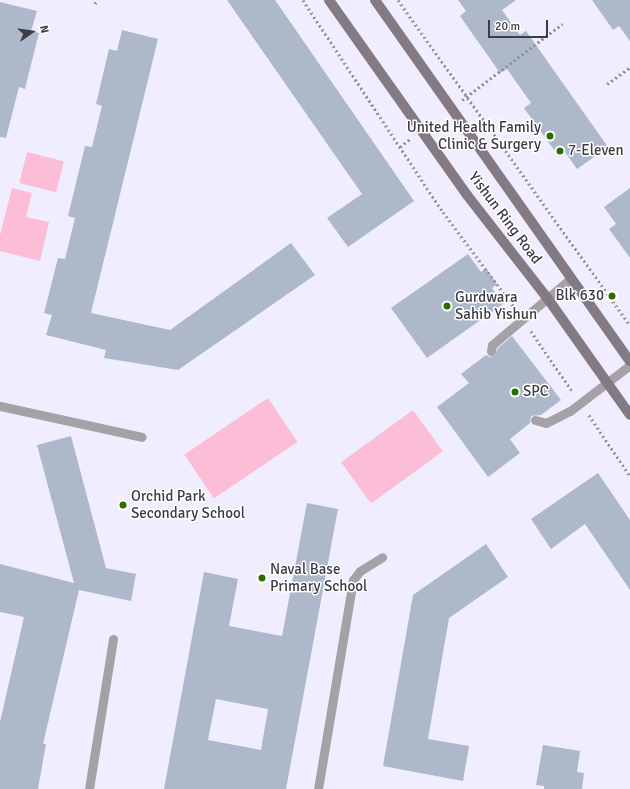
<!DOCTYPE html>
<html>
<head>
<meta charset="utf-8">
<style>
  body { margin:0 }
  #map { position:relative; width:630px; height:789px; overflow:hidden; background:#f0eefe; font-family:Signika,sans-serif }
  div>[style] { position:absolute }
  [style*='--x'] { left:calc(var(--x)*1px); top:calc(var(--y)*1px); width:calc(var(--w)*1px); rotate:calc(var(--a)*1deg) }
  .green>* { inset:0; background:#fcbed6; transform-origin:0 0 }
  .building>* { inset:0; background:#adb8ca }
  .path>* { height:2.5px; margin-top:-1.25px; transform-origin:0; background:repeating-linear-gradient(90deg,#93919d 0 2px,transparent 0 5px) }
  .lane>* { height:9px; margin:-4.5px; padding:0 4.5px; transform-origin:4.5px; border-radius:4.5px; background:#a6a0a7 }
  .secondary>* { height:10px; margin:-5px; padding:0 5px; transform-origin:5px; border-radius:5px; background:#837a84 }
  .dots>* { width:11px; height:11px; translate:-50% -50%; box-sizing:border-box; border:2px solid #fff; border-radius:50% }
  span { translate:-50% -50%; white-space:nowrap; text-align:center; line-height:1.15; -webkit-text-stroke:3px #fff; paint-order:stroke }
  .poi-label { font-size:15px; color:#3d3c44 }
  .right { translate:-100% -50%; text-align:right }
  .left { translate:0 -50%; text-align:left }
  .street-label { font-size:15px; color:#3d3c44 }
  .north { position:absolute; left:12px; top:12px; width:40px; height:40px; -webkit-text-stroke:3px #fff; paint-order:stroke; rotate:77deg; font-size:11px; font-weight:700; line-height:16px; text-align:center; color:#3d3c44 }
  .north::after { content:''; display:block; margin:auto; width:14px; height:18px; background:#3d3c44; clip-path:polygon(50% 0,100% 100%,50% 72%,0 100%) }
  .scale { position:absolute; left:488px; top:20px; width:60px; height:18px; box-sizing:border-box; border:2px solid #3d3c44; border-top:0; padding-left:5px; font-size:12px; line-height:14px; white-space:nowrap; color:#3d3c44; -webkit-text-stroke:3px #fff; paint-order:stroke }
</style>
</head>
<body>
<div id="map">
  <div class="green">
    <i style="left:27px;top:152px;width:38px;height:32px;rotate:14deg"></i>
    <i style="clip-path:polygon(12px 188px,32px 193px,26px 217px,49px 222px,40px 261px,0 251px,0 235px)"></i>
    <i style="left:268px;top:398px;width:53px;height:101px;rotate:56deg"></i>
    <i style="left:413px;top:410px;width:51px;height:89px;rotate:54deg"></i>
  </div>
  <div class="building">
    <i style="clip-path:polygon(227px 0,275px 0,414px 201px,348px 247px,327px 218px,362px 194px)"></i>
    <i style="clip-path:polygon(458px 0,516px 0,502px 10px,520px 35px,526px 31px,608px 147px,577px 169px,565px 152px,559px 157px,524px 108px,531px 103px,507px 69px,500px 73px,460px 16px,466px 11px)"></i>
    <i style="clip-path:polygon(592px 0,630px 0,630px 41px,619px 26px,613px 30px)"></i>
    <i style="clip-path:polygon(0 2px,37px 11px,31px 31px,39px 33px,25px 89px,19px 87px,6px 138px,0 137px)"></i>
    <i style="clip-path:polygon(122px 30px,158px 39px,91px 313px,170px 330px,291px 243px,315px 275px,178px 370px,104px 358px,106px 350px,46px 335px,52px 315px,44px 313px,58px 258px,65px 259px,75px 218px,68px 216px,85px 146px,92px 147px,102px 106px,96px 104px,109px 49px,117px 51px)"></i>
    <i style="clip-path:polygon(630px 188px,630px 258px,609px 229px,616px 224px,604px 207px)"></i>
    <i style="clip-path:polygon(468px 254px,481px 272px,486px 268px,497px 284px,492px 288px,503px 304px,427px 358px,391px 308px)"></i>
    <i style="clip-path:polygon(512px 336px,561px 400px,541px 415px,531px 416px,530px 423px,510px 439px,520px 453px,488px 477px,437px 407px,469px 383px,461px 374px,486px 355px,490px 357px,495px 355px,498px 348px)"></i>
    <i style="clip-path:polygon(71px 436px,106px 568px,136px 574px,131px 601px,79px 590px,43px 744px,46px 744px,38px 789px,0 789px,0 722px,24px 617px,0 612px,0 564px,74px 583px,37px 445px)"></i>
    <i style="clip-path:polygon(598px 473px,630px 520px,630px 590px,585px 524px,551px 549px,531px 519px)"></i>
    <i style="clip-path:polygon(evenodd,307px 503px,338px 509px,286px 789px,164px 789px,204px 572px,238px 579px,229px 626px,282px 636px,307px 503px,216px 699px,268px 709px,261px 750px,208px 740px,216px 699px)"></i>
    <i style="clip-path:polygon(486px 544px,508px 577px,449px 618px,428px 739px,469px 746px,463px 781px,383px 766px,413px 595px)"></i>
    <i style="clip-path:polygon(543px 745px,580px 751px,577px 772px,584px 773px,582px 789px,544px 789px,544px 786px,536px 785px)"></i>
  </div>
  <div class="path">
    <i style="--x:303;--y:0;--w:254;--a:56.6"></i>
    <i style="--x:443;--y:212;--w:119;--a:53.2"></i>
    <i style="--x:398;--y:0;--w:399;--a:54.5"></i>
    <i style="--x:95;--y:4;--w:4;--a:-76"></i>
    <i style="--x:607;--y:84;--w:29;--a:-36"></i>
    <i style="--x:462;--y:100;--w:126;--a:-37.2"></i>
    <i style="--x:400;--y:147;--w:13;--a:-39"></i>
    <i style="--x:531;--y:331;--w:73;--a:55.7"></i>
    <i style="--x:589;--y:415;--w:73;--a:56.1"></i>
  </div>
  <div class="lane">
    <i style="--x:491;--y:351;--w:6;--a:-81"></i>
    <i style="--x:492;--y:345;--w:102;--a:-40.2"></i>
    <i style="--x:0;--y:406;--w:145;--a:12.3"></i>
    <i style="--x:535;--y:420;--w:11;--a:15"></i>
    <i style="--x:546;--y:423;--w:27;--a:-27"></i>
    <i style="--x:570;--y:411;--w:76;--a:-37.5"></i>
    <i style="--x:89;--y:789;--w:152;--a:-80.9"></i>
    <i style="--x:318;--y:789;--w:212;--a:-80.5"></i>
    <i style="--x:353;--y:580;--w:11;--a:-52"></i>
    <i style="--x:360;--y:571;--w:26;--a:-32"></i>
  </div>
  <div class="secondary">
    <i style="--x:329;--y:0;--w:239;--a:54.7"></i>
    <i style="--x:467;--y:195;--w:132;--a:52.1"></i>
    <i style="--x:548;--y:299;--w:142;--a:54.7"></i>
    <i style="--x:375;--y:0;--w:442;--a:54.8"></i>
  </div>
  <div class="dots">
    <i style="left:550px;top:136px;background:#2c6d03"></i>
    <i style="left:560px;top:151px;background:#2c6d03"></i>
    <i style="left:612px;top:296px;background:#2c6d03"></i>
    <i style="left:447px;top:306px;background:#2c6d03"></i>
    <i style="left:515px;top:392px;background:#2c6d03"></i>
    <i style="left:123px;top:505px;background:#2c6d03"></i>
    <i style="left:262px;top:578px;background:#2c6d03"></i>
  </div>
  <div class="poi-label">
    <span class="right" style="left:541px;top:136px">United Health Family<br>Clinic &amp; Surgery</span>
    <span class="left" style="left:568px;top:151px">7-Eleven</span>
    <span class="right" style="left:604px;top:296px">Blk 630</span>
    <span class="left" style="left:455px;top:306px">Gurdwara<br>Sahib Yishun</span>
    <span class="left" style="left:523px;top:392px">SPC</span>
    <span class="left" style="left:131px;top:505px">Orchid Park<br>Secondary School</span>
    <span class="left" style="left:270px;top:578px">Naval Base<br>Primary School</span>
  </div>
  <div class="street-label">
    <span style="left:505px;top:218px;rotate:53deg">Yishun Ring Road</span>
  </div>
  <div class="north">N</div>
  <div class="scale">20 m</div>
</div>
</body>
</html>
